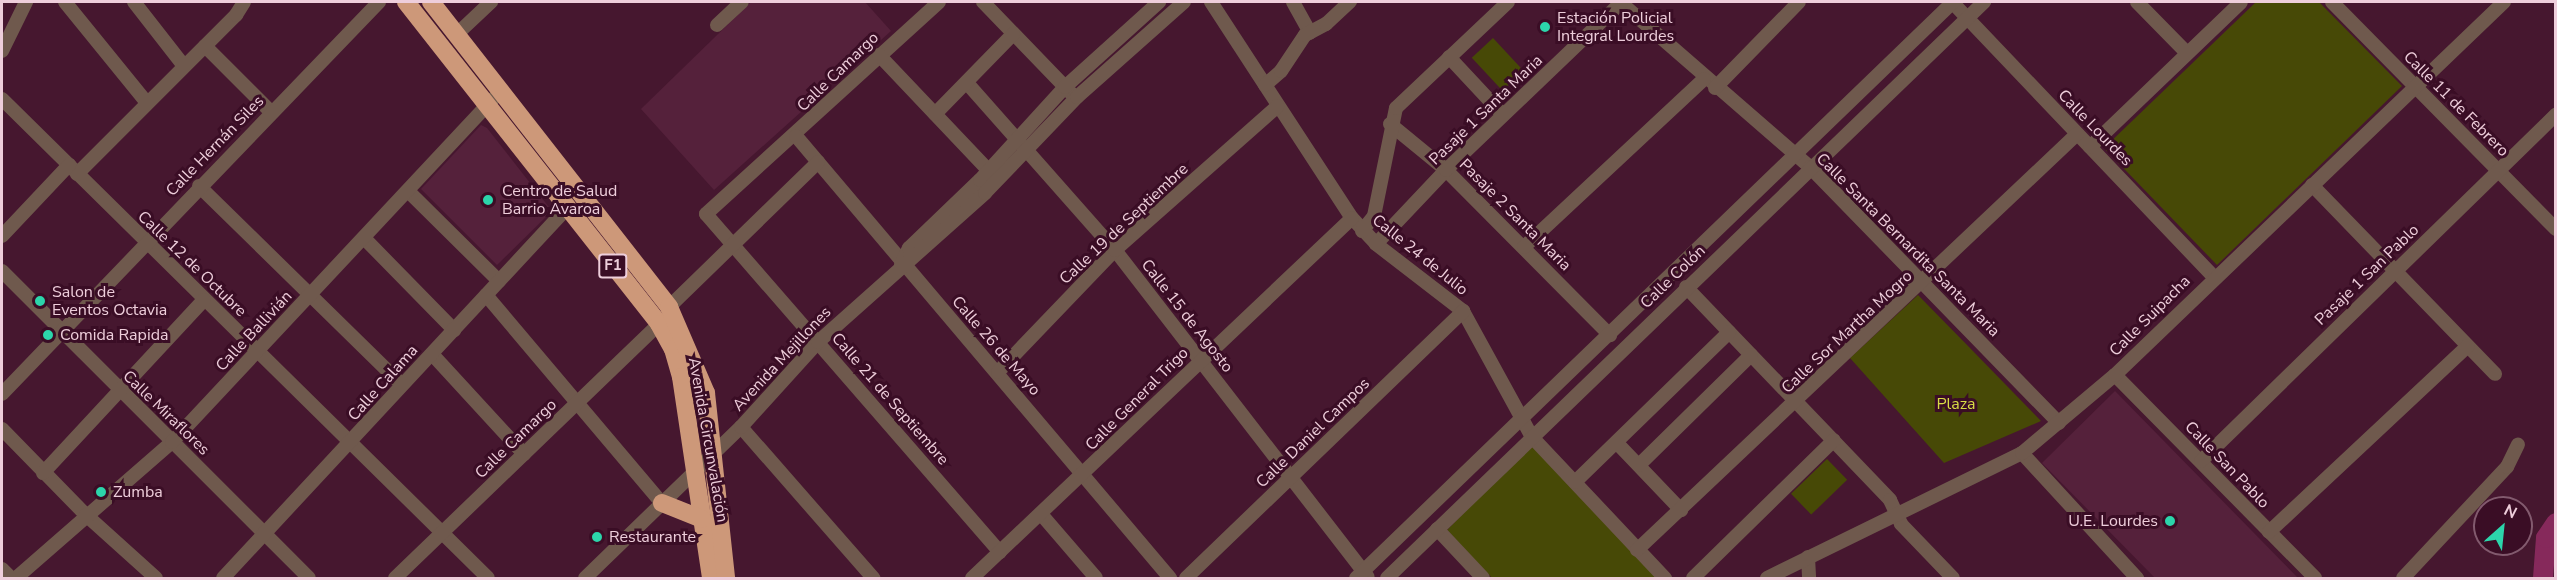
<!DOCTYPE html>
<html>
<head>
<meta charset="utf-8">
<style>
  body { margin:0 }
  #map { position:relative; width:2557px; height:580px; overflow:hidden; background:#46172f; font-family:"Nunito Sans",sans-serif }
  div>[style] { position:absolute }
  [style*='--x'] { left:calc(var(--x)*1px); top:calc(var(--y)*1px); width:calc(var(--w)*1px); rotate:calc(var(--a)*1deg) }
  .built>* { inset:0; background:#55213b }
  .green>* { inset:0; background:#474906; transform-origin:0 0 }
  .river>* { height:20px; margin:-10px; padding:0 10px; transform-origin:10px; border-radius:10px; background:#86295b }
  .minor>* { height:14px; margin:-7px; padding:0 7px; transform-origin:7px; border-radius:7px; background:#6f594d }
  .highway>* { height:18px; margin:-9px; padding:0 9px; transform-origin:9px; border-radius:9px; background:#cd9879 }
  .dots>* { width:16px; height:16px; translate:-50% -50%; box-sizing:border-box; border:3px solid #3a0d25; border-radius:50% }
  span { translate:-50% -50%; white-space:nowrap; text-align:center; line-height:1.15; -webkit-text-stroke:6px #3a0d25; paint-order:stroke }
  .shield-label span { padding:2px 4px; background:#3a0d25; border:2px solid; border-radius:4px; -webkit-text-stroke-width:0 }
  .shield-label { font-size:15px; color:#eecedb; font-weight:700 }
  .poi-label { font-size:16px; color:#eecedb }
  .left { translate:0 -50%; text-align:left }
  .right { translate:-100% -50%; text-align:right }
  .street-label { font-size:16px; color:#eecedb }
  .park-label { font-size:16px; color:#d8dd45 }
  .frame { position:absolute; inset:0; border:3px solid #eecedb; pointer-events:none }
  .north { position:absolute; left:2473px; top:496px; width:60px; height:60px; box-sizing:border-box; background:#3a0d25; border:2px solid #825a6e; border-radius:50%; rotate:27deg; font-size:16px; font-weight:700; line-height:24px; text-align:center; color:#eecedb }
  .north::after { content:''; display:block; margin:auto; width:21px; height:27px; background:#2cd5ab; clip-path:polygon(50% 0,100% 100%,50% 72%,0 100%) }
</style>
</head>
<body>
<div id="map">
  <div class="built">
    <i style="clip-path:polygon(751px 2px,865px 2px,891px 31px,714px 190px,641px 109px)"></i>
    <i style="clip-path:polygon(481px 125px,487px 128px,552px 211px,497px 265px,421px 189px)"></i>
    <i style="clip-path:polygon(2115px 391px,2298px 578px,2155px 578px,2042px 463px)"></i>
  </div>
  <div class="green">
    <i style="clip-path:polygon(2256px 2px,2319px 2px,2402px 86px,2217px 265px,2104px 148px)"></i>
    <i style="left:1493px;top:38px;width:45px;height:29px;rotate:47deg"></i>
    <i style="clip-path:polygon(1918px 295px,1969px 347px,2041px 421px,1944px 463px,1850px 358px)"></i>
    <i style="clip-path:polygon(1532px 444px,1658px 578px,1492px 578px,1447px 530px)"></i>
    <i style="left:1827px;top:459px;width:29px;height:50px;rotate:46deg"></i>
  </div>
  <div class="river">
    <i style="--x:2543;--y:578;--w:40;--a:-85.7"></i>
    <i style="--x:2546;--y:538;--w:18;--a:-56"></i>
  </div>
  <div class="minor">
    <i style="--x:65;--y:2;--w:130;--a:50.9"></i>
    <i style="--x:134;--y:2;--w:81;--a:52"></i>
    <i style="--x:939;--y:2;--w:315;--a:137.7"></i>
    <i style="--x:706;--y:214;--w:448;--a:49"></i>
    <i style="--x:983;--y:2;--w:127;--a:46"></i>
    <i style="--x:1211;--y:2;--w:258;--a:56.9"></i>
    <i style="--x:1352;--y:218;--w:35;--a:47"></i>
    <i style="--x:1376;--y:244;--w:110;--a:37.6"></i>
    <i style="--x:1463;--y:311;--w:144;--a:61.3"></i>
    <i style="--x:1532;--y:437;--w:194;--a:46.7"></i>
    <i style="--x:1293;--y:2;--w:35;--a:61"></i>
    <i style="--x:1620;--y:2;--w:252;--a:41"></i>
    <i style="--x:1810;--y:167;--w:357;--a:45.8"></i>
    <i style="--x:1952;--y:2;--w:380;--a:46.4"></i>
    <i style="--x:2137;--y:2;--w:70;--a:45.6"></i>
    <i style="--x:2332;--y:2;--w:319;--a:45.4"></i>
    <i style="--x:717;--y:25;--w:34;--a:-43"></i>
    <i style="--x:457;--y:34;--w:47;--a:-43.3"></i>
    <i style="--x:205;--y:46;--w:93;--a:45"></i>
    <i style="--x:2;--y:51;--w:55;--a:-63.9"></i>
    <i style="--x:879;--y:55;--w:158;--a:46.5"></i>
    <i style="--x:1449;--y:57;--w:79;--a:47"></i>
    <i style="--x:967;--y:83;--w:223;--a:48.5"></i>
    <i style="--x:1115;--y:250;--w:413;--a:52.3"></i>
    <i style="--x:1265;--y:85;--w:21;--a:-41"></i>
    <i style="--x:1281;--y:71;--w:43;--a:-56.3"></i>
    <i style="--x:1305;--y:35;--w:24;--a:-28"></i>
    <i style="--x:1326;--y:24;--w:33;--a:-43"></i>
    <i style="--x:1715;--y:88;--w:120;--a:-45.7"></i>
    <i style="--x:2;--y:99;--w:682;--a:44.58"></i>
    <i style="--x:935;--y:114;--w:112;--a:-45.7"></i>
    <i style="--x:1390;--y:124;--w:72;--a:39.4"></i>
    <i style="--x:1446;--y:170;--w:233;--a:45.2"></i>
    <i style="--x:796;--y:136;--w:579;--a:49.76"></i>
    <i style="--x:2090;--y:147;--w:209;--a:-43.8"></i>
    <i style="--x:77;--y:174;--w:225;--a:-45"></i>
    <i style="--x:236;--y:15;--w:15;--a:-58"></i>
    <i style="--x:2312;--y:185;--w:263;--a:45.9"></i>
    <i style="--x:199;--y:186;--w:284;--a:44.4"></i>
    <i style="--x:408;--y:191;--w:128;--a:44.7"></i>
    <i style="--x:1362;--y:231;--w:19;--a:-51"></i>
    <i style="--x:1374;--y:216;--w:110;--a:-78.5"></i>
    <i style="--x:1396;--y:108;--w:154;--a:-43.4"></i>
    <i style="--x:2;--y:236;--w:98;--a:-46.7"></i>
    <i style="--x:364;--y:238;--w:129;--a:45.6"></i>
    <i style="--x:1376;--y:244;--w:102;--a:-46.6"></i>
    <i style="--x:1446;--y:170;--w:242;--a:-43.7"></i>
    <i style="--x:1524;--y:247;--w:246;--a:-43"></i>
    <i style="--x:901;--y:265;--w:19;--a:-65"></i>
    <i style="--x:909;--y:248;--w:98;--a:-43.8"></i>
    <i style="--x:980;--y:180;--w:126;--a:-47.6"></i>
    <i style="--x:1065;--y:87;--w:127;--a:-42.1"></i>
    <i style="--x:2;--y:271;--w:434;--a:45"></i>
    <i style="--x:1686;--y:287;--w:295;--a:46.2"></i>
    <i style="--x:1890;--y:500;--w:26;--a:65"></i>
    <i style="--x:1901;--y:524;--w:75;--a:46.1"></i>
    <i style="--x:486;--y:295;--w:272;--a:49.8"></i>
    <i style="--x:669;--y:307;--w:208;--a:-44.2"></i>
    <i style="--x:432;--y:354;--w:136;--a:47.4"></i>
    <i style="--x:998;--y:372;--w:169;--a:-46.2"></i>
    <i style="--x:1115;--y:250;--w:217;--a:-41.5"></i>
    <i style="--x:2115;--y:375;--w:285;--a:45.4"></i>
    <i style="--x:2;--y:394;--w:544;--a:-46.12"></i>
    <i style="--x:741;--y:427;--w:201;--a:48.8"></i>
    <i style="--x:2;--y:429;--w:120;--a:45.7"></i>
    <i style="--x:86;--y:515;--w:94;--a:42"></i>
    <i style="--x:1617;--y:443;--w:93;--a:46.3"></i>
    <i style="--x:2022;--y:453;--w:170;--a:47.4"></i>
    <i style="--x:2201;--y:461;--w:496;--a:-44.3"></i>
    <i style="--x:1639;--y:465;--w:157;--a:-44.5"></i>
    <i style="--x:43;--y:473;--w:236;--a:-47.1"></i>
    <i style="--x:1575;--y:482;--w:215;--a:-44.2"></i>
    <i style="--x:1041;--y:514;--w:84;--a:49.3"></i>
    <i style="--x:1437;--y:529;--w:67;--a:46.8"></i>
    <i style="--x:2269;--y:532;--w:272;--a:-43.1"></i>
    <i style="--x:1637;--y:550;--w:606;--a:-43.39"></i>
    <i style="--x:1808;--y:557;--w:21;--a:87"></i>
    <i style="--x:2;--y:569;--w:13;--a:45"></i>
    <i style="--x:16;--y:578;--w:207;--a:-41.1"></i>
    <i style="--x:172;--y:442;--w:470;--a:-46.9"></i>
    <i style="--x:223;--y:578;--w:505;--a:-47.09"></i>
    <i style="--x:395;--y:578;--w:366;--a:-43.9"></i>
    <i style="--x:585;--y:578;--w:217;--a:-44.1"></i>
    <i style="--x:741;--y:427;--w:115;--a:-47.8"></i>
    <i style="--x:818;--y:342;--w:224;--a:-41.7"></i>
    <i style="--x:985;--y:193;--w:133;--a:-46.2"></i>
    <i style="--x:1077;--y:97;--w:143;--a:-41.6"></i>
    <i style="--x:972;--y:578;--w:523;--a:-43.45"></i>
    <i style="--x:1186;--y:578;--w:385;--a:-43.9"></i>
    <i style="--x:1356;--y:578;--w:830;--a:-43.97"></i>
    <i style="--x:1387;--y:578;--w:830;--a:-43.97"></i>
    <i style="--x:1693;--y:578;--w:197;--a:-44.4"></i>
    <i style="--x:1767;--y:578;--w:284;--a:-26.1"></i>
    <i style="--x:2022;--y:453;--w:121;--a:-40"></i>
    <i style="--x:2115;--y:375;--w:539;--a:-43.8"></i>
    <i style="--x:2403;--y:578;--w:152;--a:-46.9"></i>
    <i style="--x:2507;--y:467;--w:25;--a:-64"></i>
  </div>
  <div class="highway">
    <i style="--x:406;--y:2;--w:410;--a:51.8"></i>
    <i style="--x:659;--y:324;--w:29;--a:61"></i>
    <i style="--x:673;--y:349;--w:29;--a:74"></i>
    <i style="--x:681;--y:377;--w:203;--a:81.5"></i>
    <i style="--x:431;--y:2;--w:387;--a:52"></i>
    <i style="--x:669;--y:307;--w:94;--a:66.7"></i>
    <i style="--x:706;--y:393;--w:186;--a:83.8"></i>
    <i style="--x:662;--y:503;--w:43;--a:21.8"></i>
  </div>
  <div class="dots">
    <i style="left:1545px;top:27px;background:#2cd5ab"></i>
    <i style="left:488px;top:200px;background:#2cd5ab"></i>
    <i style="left:40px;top:301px;background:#2cd5ab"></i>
    <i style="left:48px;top:335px;background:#2cd5ab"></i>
    <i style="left:101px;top:492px;background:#2cd5ab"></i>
    <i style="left:2170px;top:521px;background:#2cd5ab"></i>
    <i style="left:597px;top:537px;background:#2cd5ab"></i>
  </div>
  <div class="shield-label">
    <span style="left:613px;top:266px">F1</span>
  </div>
  <div class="poi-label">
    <span class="left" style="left:1557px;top:27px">Estación Policial<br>Integral Lourdes</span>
    <span class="left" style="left:502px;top:200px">Centro de Salud<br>Barrio Avaroa</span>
    <span class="left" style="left:52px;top:301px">Salon de<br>Eventos Octavia</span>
    <span class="left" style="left:60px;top:335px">Comida Rapida</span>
    <span class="left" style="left:113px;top:492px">Zumba</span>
    <span class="right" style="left:2158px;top:521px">U.E. Lourdes</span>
    <span class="left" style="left:609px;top:537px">Restaurante</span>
  </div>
  <div class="street-label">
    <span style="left:838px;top:72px;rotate:-44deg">Calle Camargo</span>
    <span style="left:2456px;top:104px;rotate:45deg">Calle 11 de Febrero</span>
    <span style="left:1486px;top:110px;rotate:-44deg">Pasaje 1 Santa Maria</span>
    <span style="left:2095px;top:128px;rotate:46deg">Calle Lourdes</span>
    <span style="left:215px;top:146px;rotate:-46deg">Calle Hernán Siles</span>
    <span style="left:1515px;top:215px;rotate:45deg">Pasaje 2 Santa Maria</span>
    <span style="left:1124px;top:224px;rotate:-43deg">Calle 19 de Septiembre</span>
    <span style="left:1908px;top:245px;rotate:45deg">Calle Santa Bernardita Santa Maria</span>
    <span style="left:1420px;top:255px;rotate:39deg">Calle 24 de Julio</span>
    <span style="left:192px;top:264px;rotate:44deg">Calle 12 de Octubre</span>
    <span style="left:2367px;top:275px;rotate:-44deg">Pasaje 1 San Pablo</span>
    <span style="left:1673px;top:277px;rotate:-44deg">Calle Colón</span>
    <span style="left:1187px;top:316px;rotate:52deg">Calle 15 de Agosto</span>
    <span style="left:2150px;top:316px;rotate:-45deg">Calle Suipacha</span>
    <span style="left:254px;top:331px;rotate:-47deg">Calle Ballivián</span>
    <span style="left:1847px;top:332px;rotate:-43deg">Calle Sor Martha Mogro</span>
    <span style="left:996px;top:346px;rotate:49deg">Calle 26 de Mayo</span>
    <span style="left:782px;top:359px;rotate:-47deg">Avenida Mejillones</span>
    <span style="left:383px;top:383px;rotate:-48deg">Calle Calama</span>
    <span style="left:890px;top:399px;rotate:49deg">Calle 21 de Septiembre</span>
    <span style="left:1137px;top:399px;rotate:-45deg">Calle General Trigo</span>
    <span style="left:166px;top:413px;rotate:44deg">Calle Miraflores</span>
    <span style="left:1313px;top:433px;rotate:-44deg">Calle Daniel Campos</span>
    <span style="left:516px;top:439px;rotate:-44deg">Calle Camargo</span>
    <span style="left:708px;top:440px;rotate:80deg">Avenida Circunvalación</span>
    <span style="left:2227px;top:465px;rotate:46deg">Calle San Pablo</span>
  </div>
  <div class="park-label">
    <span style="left:1956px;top:404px">Plaza</span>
  </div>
  <div class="frame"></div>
  <div class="north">N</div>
</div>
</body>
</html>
